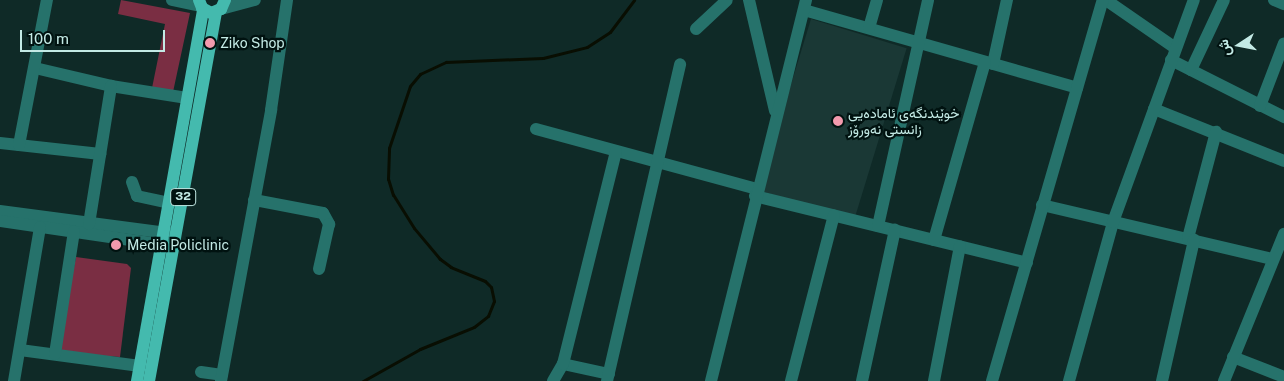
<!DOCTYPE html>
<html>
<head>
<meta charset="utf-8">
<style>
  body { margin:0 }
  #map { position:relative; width:1284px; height:381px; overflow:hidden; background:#0f2a27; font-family:"Public Sans",Vazirmatn,sans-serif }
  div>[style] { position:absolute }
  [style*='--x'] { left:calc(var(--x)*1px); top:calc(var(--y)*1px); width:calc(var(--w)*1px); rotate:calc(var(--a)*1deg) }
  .built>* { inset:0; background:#1a3835; transform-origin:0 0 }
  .green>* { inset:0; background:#7a2e43 }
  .stream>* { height:3px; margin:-1.5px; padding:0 1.5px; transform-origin:1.5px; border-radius:1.5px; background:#090e02 }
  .minor>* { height:12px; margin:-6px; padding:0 6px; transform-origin:6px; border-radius:6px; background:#26726b }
  .major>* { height:12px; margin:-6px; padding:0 6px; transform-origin:6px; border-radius:6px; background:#44baae }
  .dots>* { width:14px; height:14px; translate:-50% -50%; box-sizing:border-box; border:2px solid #001210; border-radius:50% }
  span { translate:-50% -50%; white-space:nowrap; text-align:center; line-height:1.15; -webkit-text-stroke:4.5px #001210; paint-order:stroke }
  .shield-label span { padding:1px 4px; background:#001210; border:1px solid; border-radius:4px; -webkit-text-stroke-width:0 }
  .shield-label { font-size:12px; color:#c3eae5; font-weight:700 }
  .poi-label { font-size:14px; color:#c3eae5 }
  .left { translate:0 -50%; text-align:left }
  .north { position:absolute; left:1214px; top:20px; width:50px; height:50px; -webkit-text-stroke:4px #001210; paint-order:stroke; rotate:259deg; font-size:14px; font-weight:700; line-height:20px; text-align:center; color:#c3eae5 }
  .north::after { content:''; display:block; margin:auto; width:18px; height:22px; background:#c3eae5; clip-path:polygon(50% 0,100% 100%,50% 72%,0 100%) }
  .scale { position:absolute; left:20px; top:30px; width:145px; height:22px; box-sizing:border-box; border:2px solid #c3eae5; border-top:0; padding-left:6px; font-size:15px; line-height:18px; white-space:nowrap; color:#c3eae5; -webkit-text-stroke:4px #001210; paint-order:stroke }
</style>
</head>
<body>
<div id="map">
  <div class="built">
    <i style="left:811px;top:19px;width:100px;height:179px;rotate:17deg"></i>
  </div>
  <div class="green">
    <i style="clip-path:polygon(121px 0,190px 13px,173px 92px,152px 88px,165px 24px,118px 14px)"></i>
    <i style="clip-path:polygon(76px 257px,127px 264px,131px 268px,120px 357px,64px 353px,58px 345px)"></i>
  </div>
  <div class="stream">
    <i style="--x:363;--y:381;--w:65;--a:-29.3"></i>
    <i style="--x:420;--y:349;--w:58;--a:-22.2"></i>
    <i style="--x:474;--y:327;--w:18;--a:-38"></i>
    <i style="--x:488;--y:316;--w:16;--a:-68"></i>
    <i style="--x:494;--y:301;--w:14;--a:-102"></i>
    <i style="--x:491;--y:287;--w:8;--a:-135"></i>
    <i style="--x:485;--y:281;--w:37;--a:-158"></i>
    <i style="--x:451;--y:267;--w:14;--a:-144"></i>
    <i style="--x:440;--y:259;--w:40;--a:-130"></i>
    <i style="--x:414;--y:228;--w:39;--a:-122"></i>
    <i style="--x:393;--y:195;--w:17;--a:-107"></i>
    <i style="--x:388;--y:179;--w:31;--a:-88"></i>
    <i style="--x:389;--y:148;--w:65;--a:-71.3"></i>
    <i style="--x:410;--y:86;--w:16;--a:-50"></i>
    <i style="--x:420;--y:74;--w:29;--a:-25"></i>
    <i style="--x:446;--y:62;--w:97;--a:-2.4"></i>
    <i style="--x:543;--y:58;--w:45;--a:-14"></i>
    <i style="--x:587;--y:47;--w:27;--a:-33"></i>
    <i style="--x:610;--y:32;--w:40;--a:-53"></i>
  </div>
  <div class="minor">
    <i style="--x:172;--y:0;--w:30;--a:12"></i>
    <i style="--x:749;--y:0;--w:114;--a:76.8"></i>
    <i style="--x:1106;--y:0;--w:83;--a:34.7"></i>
    <i style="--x:1274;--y:0;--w:11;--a:22"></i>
    <i style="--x:221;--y:9;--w:35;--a:-15"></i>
    <i style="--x:804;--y:10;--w:284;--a:15.9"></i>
    <i style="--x:869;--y:28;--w:29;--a:-74"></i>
    <i style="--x:696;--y:29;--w:42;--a:-43.1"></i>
    <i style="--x:1171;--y:60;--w:127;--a:26.8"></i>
    <i style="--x:993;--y:64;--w:66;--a:-77.7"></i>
    <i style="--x:35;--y:68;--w:78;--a:13.3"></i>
    <i style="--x:111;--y:86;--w:77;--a:9"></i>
    <i style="--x:1191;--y:70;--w:77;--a:-64.8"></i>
    <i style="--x:1260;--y:106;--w:67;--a:-69.1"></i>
    <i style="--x:1154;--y:109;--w:140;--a:21.8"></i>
    <i style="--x:536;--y:129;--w:229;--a:15.2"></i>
    <i style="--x:0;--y:143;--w:101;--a:6.3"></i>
    <i style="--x:19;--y:145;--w:148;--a:-79.1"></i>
    <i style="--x:132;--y:182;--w:15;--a:70"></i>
    <i style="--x:137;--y:196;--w:34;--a:12"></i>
    <i style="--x:755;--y:196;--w:280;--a:13.8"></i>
    <i style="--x:254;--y:200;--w:70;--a:10.7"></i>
    <i style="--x:323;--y:213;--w:13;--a:61"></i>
    <i style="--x:329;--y:224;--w:46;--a:102.5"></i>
    <i style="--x:1042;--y:205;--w:237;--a:13.2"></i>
    <i style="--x:0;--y:211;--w:176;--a:7.5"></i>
    <i style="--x:0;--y:221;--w:173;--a:8.3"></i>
    <i style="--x:89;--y:224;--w:140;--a:-80.9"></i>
    <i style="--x:878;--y:226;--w:231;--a:-77.5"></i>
    <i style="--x:1188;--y:238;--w:110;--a:-75.2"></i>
    <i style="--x:934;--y:240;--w:185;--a:-74"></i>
    <i style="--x:20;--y:350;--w:121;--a:7.6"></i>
    <i style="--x:55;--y:354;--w:124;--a:-81.2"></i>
    <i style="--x:1233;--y:357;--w:55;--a:21.4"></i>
    <i style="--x:563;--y:364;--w:47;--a:12.3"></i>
    <i style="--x:201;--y:372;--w:21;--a:8"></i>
    <i style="--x:14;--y:381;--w:156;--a:-80.4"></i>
    <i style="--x:221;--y:381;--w:276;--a:-79.5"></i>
    <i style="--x:271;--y:110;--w:111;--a:-81.7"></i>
    <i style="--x:553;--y:381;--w:20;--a:-60"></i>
    <i style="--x:563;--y:364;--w:219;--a:-76"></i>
    <i style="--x:607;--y:381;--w:325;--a:-77"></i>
    <i style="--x:711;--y:381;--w:393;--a:-76"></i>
    <i style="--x:791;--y:381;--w:171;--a:-75.5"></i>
    <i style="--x:862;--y:381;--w:155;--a:-77.7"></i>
    <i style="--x:934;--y:381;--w:137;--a:-79.1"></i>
    <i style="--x:992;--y:381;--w:397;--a:-73.8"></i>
    <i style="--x:1069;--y:381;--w:165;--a:-74.5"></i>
    <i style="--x:1113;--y:222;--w:236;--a:-70"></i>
    <i style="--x:1162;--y:381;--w:145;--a:-77.2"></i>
    <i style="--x:1224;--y:381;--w:159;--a:-67.8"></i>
  </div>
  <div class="major">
    <i style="--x:199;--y:0;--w:9;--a:69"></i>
    <i style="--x:202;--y:8;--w:10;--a:29"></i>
    <i style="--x:211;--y:13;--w:11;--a:-22"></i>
    <i style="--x:221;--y:9;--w:10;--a:-66"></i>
    <i style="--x:137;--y:381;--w:377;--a:-79.9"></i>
    <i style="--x:149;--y:381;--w:375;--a:-79.7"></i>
  </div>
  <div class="dots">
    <i style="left:210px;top:43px;background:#f29aad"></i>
    <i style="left:838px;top:121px;background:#f29aad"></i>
    <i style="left:116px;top:245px;background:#f29aad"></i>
  </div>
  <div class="shield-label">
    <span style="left:183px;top:197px">32</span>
  </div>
  <div class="poi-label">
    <span class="left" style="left:220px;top:43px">Ziko Shop</span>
    <span class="left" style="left:848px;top:121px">خوێندنگەی ئامادەیی<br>زانستی نەورۆز</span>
    <span class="left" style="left:127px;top:245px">Media Policlinic</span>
  </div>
  <div class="north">ش</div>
  <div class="scale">100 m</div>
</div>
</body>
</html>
